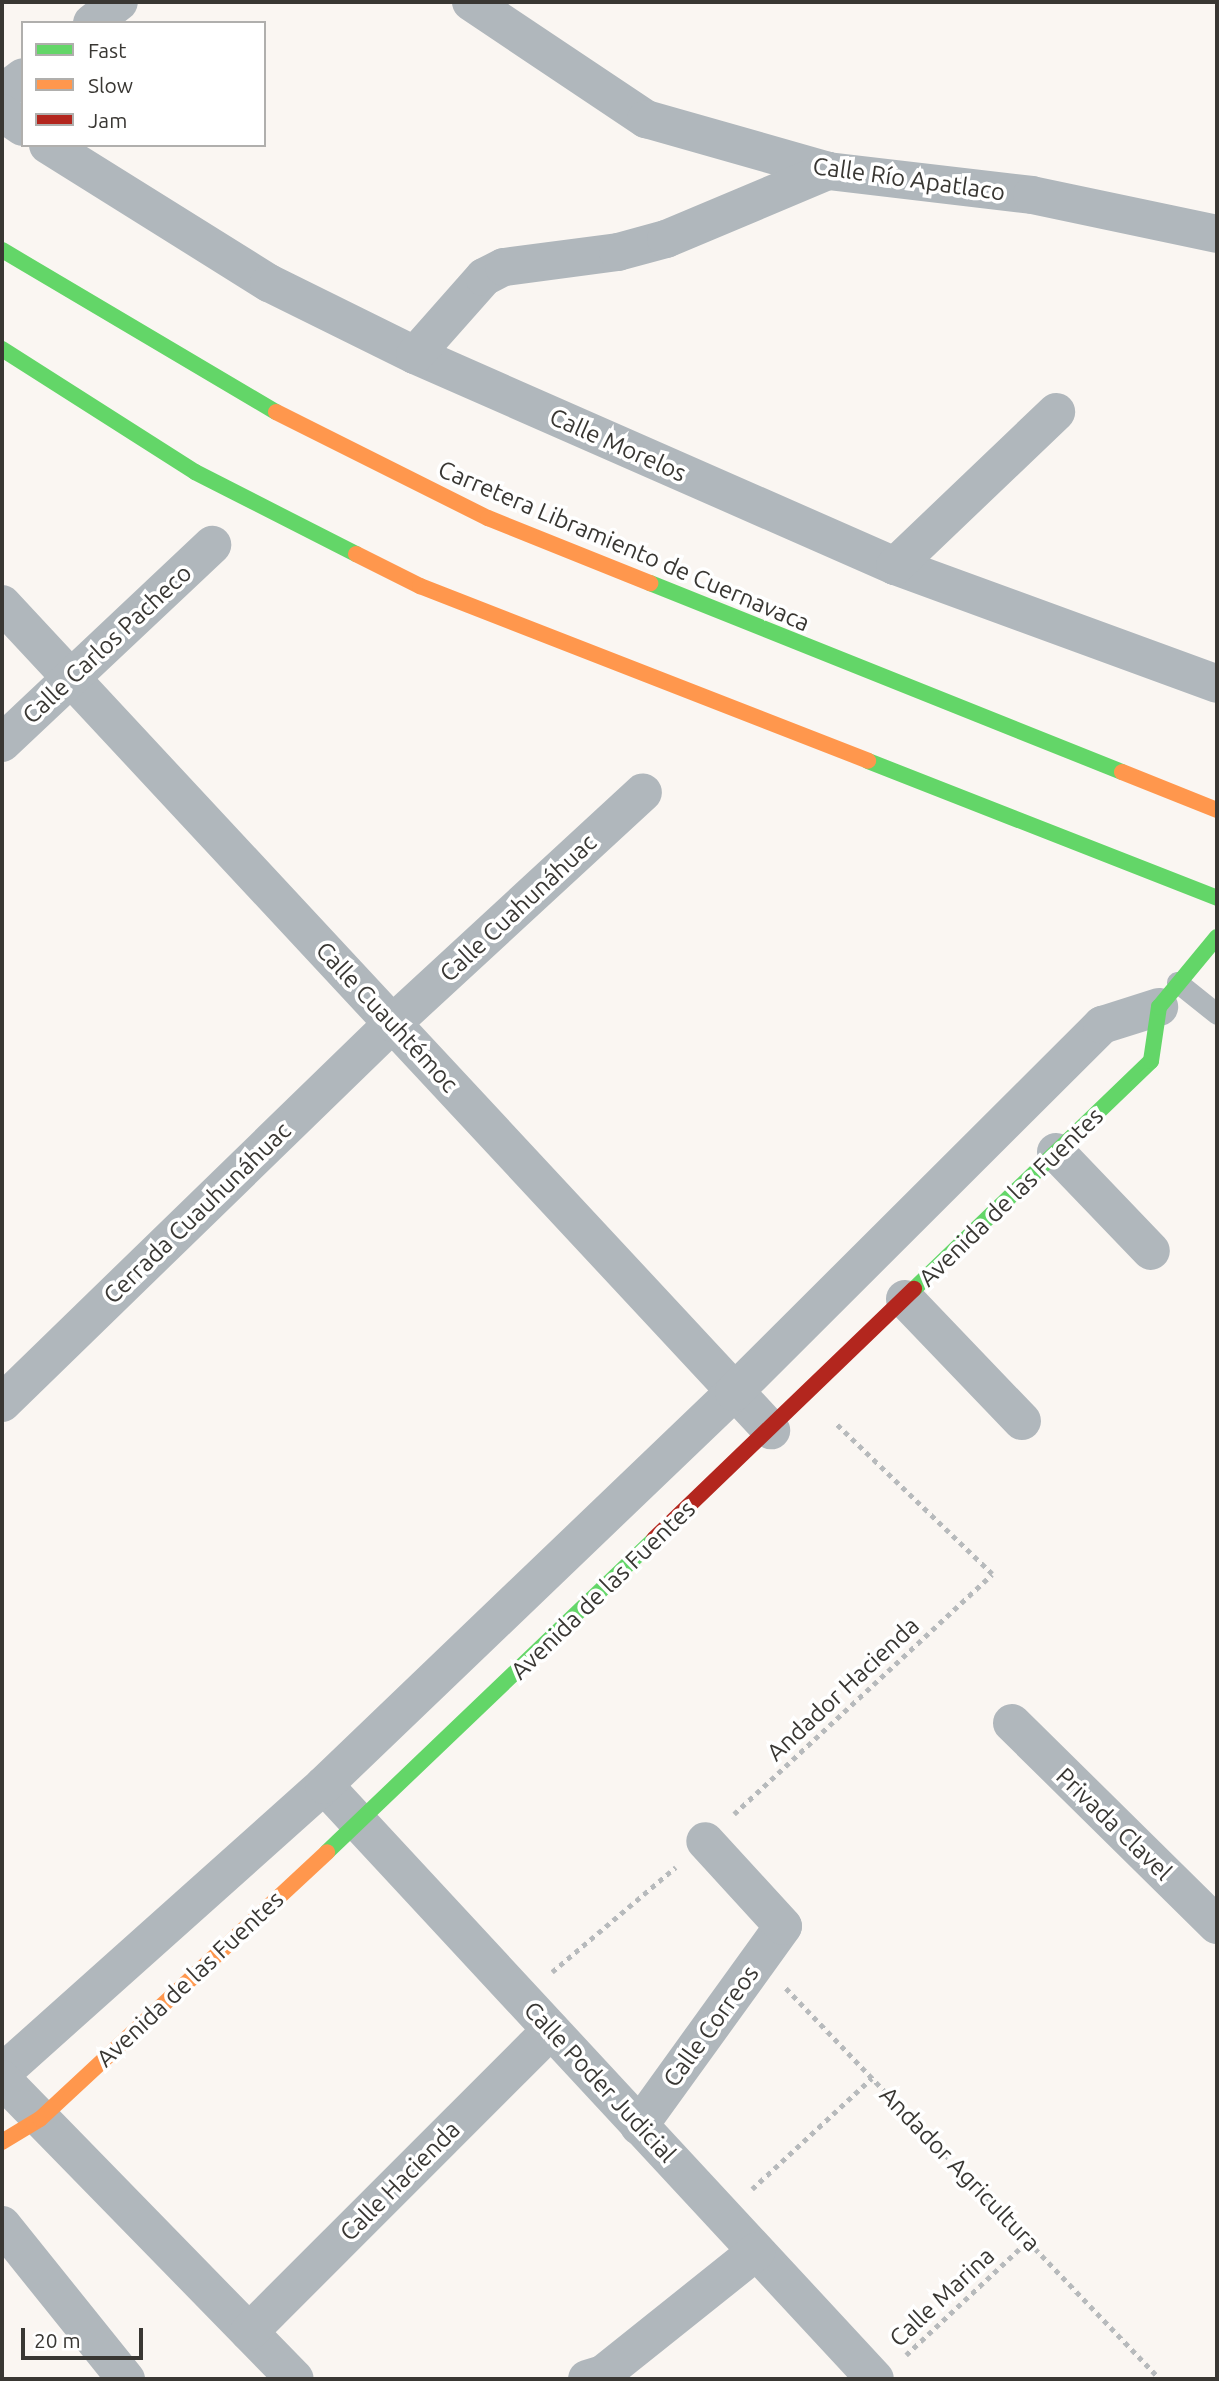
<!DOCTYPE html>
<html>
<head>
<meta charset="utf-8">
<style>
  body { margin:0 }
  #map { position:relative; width:1219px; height:2381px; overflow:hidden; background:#faf6f2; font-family:Ubuntu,sans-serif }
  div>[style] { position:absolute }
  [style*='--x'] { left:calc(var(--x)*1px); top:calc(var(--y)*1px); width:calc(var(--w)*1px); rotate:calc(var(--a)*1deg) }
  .path>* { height:4.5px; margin-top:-2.25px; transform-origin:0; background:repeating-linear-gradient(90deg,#b7babc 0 5px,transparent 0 10px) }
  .lane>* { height:21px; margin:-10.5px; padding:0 10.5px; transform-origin:10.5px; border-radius:10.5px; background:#b0b7bc }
  .street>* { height:38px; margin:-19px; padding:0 19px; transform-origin:19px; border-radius:19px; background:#b0b7bc }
  .fast>* { height:16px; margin:-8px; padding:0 8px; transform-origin:8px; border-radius:8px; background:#63d668 }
  .slow>* { height:16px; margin:-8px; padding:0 8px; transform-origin:8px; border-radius:8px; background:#ff974d }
  .jam>* { height:16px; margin:-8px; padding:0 8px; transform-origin:8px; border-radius:8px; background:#b3261e }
  span { translate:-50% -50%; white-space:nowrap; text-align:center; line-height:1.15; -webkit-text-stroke:7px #fff; paint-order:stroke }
  .street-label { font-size:24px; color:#393733 }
  .frame { position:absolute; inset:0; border:4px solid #393733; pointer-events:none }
  .legend { position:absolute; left:21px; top:21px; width:245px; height:126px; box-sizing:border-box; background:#fff; border:2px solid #b0afad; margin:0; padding:9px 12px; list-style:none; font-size:21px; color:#393733 }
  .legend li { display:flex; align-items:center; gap:14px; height:35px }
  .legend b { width:35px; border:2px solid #b0afad }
  .scale { position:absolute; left:21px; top:2328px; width:122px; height:32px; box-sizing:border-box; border:4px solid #393733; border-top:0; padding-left:9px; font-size:21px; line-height:24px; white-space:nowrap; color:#393733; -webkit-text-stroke:5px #fff; paint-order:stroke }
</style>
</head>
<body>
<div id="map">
  <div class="path">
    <i style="--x:734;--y:1814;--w:352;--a:-42.9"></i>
    <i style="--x:992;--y:1574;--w:219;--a:-136.1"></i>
    <i style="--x:552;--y:1972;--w:162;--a:-40.3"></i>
    <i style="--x:786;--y:1988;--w:541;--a:46.27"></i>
    <i style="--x:752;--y:2189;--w:163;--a:-42.8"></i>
    <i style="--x:906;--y:2355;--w:167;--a:-43.1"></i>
  </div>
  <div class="lane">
    <i style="--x:1177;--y:982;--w:51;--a:38.7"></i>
  </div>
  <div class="street">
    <i style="--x:471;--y:2;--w:211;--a:33.8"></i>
    <i style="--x:646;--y:119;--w:189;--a:15.9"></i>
    <i style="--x:828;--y:171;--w:205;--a:6.7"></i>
    <i style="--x:1032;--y:195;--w:189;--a:11.9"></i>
    <i style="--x:92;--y:23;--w:34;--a:-38"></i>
    <i style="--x:2;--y:93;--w:26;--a:-37"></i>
    <i style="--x:2;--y:113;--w:25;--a:34"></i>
    <i style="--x:48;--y:145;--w:261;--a:32"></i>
    <i style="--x:269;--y:283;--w:163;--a:26.3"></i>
    <i style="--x:415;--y:355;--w:524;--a:23.73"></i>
    <i style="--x:895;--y:566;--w:343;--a:20.1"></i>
    <i style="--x:415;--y:355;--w:104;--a:-48.5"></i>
    <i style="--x:484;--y:277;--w:22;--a:-27"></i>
    <i style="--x:504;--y:267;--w:115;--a:-7.5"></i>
    <i style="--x:618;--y:252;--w:50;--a:-15.2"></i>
    <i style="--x:666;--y:239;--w:176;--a:-22.8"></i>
    <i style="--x:895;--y:566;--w:223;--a:-43.7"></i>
    <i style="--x:2;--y:604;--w:1129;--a:47.05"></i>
    <i style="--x:2;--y:743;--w:289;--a:-43.3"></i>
    <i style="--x:1056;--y:1152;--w:137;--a:46.2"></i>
    <i style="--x:905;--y:1299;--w:169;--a:46.2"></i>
    <i style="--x:2;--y:1403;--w:545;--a:-44.18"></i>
    <i style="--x:393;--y:1023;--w:340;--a:-42.7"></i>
    <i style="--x:1012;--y:1723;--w:288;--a:44.6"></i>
    <i style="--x:324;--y:1785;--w:810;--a:47.15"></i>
    <i style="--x:2;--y:2073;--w:432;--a:-41.8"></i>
    <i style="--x:324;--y:1785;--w:568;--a:-43.79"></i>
    <i style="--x:734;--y:1392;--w:520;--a:-44.92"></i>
    <i style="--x:1102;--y:1025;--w:60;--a:-17.5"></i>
    <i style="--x:2;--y:2079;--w:419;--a:45.7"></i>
    <i style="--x:639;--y:2126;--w:246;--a:-54.2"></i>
    <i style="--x:783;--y:1926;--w:115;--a:-132.5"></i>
    <i style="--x:2;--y:2225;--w:198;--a:51.2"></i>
    <i style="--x:249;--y:2332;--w:427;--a:-45"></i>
    <i style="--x:587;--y:2379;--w:17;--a:-17"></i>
    <i style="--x:603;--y:2374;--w:196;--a:-38.6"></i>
  </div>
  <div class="fast">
    <i style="--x:2;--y:250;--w:318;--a:30.6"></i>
    <i style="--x:2;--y:349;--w:229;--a:32.5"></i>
    <i style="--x:195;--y:472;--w:181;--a:27"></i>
    <i style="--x:650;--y:583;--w:508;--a:21.82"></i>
    <i style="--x:868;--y:761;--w:375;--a:21.4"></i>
    <i style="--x:914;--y:1289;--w:329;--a:-43.9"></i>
    <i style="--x:1151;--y:1061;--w:55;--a:-81.6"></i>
    <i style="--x:1159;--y:1007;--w:91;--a:-50.4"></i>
    <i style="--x:327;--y:1852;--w:453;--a:-43.7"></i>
  </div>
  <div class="slow">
    <i style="--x:276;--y:412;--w:237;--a:26.6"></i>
    <i style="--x:488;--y:518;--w:175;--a:21.9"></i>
    <i style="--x:356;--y:554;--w:72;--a:26.6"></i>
    <i style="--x:420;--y:586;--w:481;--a:21.3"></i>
    <i style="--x:1122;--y:772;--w:102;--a:21.8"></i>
    <i style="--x:2;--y:2142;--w:44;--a:-31.2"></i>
    <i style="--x:40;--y:2119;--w:392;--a:-42.9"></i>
  </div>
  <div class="jam">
    <i style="--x:654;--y:1539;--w:361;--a:-43.9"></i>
  </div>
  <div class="street-label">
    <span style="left:909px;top:179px;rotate:8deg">Calle Río Apatlaco</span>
    <span style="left:618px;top:445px;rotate:24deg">Calle Morelos</span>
    <span style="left:624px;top:546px;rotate:23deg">Carretera Libramiento de Cuernavaca</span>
    <span style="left:107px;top:644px;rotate:-43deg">Calle Carlos Pacheco</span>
    <span style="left:518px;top:908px;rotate:-43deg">Calle Cuahunáhuac</span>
    <span style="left:387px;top:1017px;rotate:47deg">Calle Cuauhtémoc</span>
    <span style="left:1011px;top:1197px;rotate:-44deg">Avenida de las Fuentes</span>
    <span style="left:197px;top:1213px;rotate:-44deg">Cerrada Cuauhunáhuac</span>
    <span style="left:603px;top:1590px;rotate:-44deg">Avenida de las Fuentes</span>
    <span style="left:843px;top:1689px;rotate:-43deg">Andador Hacienda</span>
    <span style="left:1114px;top:1824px;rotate:44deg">Privada Clavel</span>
    <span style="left:190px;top:1979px;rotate:-43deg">Avenida de las Fuentes</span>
    <span style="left:711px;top:2026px;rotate:-54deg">Calle Correos</span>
    <span style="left:600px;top:2082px;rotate:47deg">Calle Poder Judicial</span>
    <span style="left:960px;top:2169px;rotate:46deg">Andador Agricultura</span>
    <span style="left:400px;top:2181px;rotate:-45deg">Calle Hacienda</span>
    <span style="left:942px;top:2297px;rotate:-43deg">Calle Marina</span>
  </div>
  <div class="frame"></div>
  <ul class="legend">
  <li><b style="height:9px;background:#63d668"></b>Fast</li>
  <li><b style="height:9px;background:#ff974d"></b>Slow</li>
  <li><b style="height:9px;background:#b3261e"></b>Jam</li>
  </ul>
  <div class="scale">20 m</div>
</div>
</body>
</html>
